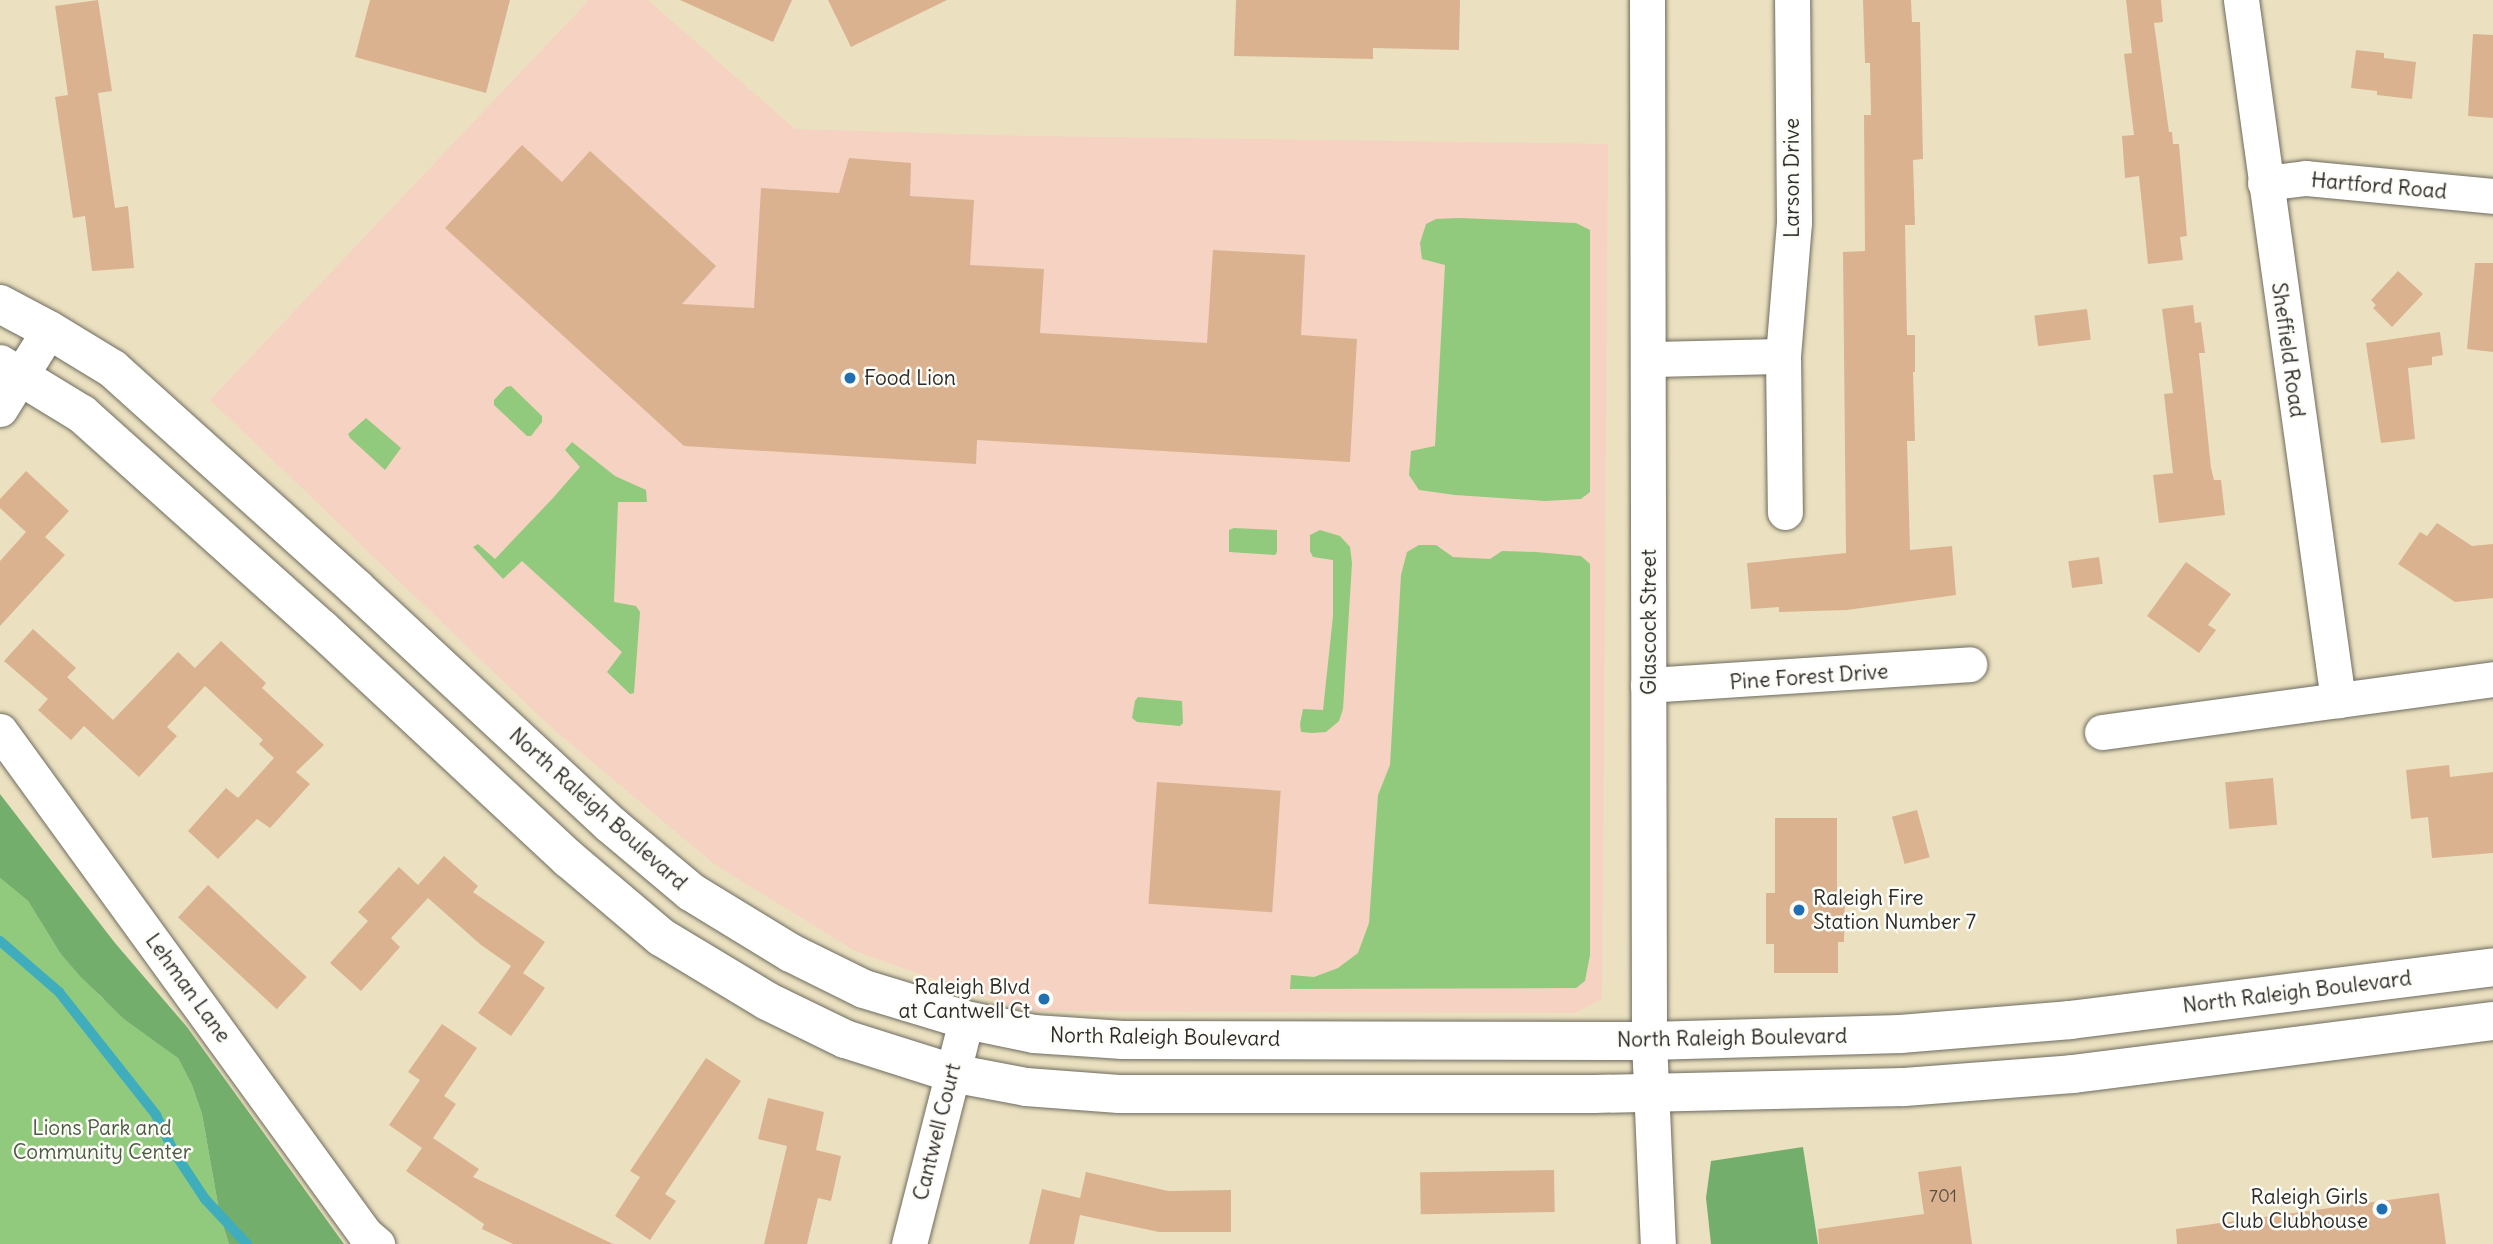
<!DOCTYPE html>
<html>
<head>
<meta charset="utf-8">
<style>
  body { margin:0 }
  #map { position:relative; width:2493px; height:1244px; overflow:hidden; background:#ebe1c0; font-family:Delius,sans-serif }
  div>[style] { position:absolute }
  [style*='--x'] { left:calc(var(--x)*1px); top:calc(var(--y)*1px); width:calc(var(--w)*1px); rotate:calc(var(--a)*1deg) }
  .built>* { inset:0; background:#f5d2c2 }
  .green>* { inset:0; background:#91ca7d }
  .forest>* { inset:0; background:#74ae6c }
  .stream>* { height:10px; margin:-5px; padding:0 5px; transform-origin:5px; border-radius:5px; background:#3fadbc }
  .building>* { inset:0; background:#dbb28f; transform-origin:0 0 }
  .roads { filter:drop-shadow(0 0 2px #6e6b5f) drop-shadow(0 0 2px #6e6b5f) }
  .minor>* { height:35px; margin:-17.5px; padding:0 17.5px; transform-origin:17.5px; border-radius:17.5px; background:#fff }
  .major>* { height:38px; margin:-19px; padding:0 19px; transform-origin:19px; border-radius:19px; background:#fff }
  .dots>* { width:19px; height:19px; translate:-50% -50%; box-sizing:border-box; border:4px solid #fdfcf7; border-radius:50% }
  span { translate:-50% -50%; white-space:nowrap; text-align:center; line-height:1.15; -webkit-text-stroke:5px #fdfcf7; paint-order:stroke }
  .number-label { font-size:18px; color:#574d44 }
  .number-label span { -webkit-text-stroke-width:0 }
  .street-label { font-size:21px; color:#2b2b2b }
  .poi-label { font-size:21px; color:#2b2b2b }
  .left { translate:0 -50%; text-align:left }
  .right { translate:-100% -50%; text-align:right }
  .park-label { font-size:21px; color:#4a5b44 }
</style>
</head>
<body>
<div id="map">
  <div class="built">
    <i style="clip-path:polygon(589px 0,648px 0,795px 129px,1029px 136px,1608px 144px,1602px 999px,1575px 1013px,1024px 1011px,855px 951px,714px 864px,552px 728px,210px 400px)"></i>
  </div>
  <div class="green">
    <i style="clip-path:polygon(1459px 218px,1576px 223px,1590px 230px,1590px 492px,1581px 499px,1545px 501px,1455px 495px,1419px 490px,1409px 475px,1411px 451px,1435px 446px,1445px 265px,1422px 259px,1420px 243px,1426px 224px,1436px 219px)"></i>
    <i style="clip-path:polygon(511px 386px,542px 416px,542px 422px,531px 436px,527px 436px,494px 405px,494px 400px,506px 387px)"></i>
    <i style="clip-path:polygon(366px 418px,401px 448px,385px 470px,350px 438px,348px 434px)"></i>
    <i style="clip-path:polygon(572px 442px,615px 476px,646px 490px,647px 502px,618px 502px,614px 602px,636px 606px,640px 612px,634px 693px,630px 694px,607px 672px,622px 652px,522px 561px,503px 579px,473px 547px,478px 544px,495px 559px,553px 498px,580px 467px,565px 450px)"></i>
    <i style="clip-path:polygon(1234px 528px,1277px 530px,1277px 552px,1275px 555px,1229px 552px,1229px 530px)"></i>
    <i style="clip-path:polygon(1320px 530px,1340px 536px,1350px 547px,1352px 563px,1343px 709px,1339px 721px,1326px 732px,1312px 733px,1301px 732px,1300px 724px,1303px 709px,1323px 710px,1333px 616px,1333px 560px,1313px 557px,1310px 551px,1310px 535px)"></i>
    <i style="clip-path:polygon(1419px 545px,1436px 545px,1453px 557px,1490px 559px,1502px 551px,1536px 552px,1581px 556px,1590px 564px,1590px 955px,1585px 981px,1576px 988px,1290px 989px,1291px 975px,1314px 977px,1338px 968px,1358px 953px,1369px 923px,1378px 795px,1390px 765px,1401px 575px,1407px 552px)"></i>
    <i style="clip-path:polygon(1138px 697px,1182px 701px,1183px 723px,1180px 726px,1137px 722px,1132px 718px,1135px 701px)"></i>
    <i style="clip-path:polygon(0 878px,28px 901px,60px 953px,102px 998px,178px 1058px,192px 1085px,202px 1114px,220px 1216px,229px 1244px,0 1244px)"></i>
  </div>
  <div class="forest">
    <i style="clip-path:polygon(0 794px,115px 943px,187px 1027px,344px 1244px,229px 1244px,220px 1216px,202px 1114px,192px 1085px,178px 1058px,124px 1019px,80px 976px,60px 953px,28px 901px,0 878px)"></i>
    <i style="clip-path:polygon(1803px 1147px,1818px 1244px,1711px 1244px,1706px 1198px,1711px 1161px)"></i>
  </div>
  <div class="stream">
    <i style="--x:0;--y:941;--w:78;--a:40.8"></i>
    <i style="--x:59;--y:992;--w:157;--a:51.7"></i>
    <i style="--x:156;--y:1115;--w:41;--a:64.1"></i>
    <i style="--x:174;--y:1152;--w:56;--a:56.6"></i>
    <i style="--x:205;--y:1199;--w:62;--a:47"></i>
  </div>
  <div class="building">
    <i style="clip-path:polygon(98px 0,112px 91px,98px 93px,115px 208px,128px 206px,134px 268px,92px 271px,85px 216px,73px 218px,55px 97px,68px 95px,55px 6px)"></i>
    <i style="clip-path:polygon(370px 0,510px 0,486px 93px,355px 57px)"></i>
    <i style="clip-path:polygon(680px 0,792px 0,773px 42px)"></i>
    <i style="clip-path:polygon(828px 0,947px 0,851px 47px)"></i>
    <i style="clip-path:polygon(1236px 0,1460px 0,1459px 50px,1373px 48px,1373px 59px,1234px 56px)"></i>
    <i style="clip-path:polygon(1863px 0,1911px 0,1912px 22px,1920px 22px,1923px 159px,1913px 160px,1915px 225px,1905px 225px,1907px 335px,1915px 335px,1915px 372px,1913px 372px,1915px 441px,1907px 441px,1910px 550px,1952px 546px,1956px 595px,1847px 610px,1779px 612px,1779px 607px,1751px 609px,1747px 563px,1846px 553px,1843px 252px,1865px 251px,1864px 115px,1871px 115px,1870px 63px,1865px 63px)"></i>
    <i style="clip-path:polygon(2126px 0,2161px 0,2163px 22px,2154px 23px,2169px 132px,2172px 132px,2173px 144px,2179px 144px,2187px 236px,2180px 237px,2183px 260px,2148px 264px,2139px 176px,2125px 178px,2122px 136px,2134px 135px,2124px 54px,2132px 53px)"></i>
    <i style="clip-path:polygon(2473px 34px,2493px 35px,2493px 118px,2468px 116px)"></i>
    <i style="clip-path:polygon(2356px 50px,2384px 53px,2384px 58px,2416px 62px,2412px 99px,2377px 95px,2377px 91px,2351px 88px)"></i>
    <i style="clip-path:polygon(522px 145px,562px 182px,590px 151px,716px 266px,682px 304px,754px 308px,761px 188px,839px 193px,849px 158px,911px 163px,910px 196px,974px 200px,970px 265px,1044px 269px,1040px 333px,1207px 343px,1213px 250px,1305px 255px,1301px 335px,1357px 339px,1350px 462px,977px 440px,976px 464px,684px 446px,445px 228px)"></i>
    <i style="clip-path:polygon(2475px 263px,2493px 263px,2493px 352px,2467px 349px)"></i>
    <i style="clip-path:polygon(2398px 271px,2423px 294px,2392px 327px,2373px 308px,2376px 305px,2371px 300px)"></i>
    <i style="clip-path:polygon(2193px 305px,2195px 323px,2201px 322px,2205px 353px,2199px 353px,2211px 468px,2214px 480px,2221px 480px,2225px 515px,2159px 523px,2153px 475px,2173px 473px,2164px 394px,2173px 393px,2162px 309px)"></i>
    <i style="left:2087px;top:309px;width:31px;height:53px;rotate:83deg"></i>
    <i style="clip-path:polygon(2440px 332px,2443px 355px,2432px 357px,2432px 365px,2408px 368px,2415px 439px,2381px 443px,2366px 343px)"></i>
    <i style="clip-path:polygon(26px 471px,69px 511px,45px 537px,65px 555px,0 626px,0 561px,26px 532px,0 508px,0 499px)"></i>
    <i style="clip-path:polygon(2437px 523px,2472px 546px,2493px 544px,2493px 598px,2455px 602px,2398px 564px,2420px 532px,2427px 536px)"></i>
    <i style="left:2099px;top:557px;width:27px;height:31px;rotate:82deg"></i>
    <i style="clip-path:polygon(2186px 562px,2231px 594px,2208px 625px,2216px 630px,2199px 653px,2147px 616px)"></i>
    <i style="clip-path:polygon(33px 629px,76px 668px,67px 677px,113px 720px,178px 652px,195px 668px,221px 641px,266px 683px,262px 688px,324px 745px,296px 772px,310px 784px,270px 828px,257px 819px,218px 859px,188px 831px,226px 788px,238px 798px,274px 758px,259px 744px,263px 740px,205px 686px,167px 727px,177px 736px,139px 777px,84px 726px,71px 740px,38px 710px,48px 699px,4px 661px)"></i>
    <i style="clip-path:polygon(2449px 765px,2450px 777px,2493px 772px,2493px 853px,2432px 858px,2428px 817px,2411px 819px,2406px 770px)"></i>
    <i style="left:2273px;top:778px;width:47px;height:48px;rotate:85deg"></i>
    <i style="left:1157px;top:782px;width:124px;height:122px;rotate:4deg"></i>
    <i style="left:1917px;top:810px;width:49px;height:26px;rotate:75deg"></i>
    <i style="clip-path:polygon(1775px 818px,1837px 818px,1837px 892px,1845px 892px,1844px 942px,1838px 942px,1838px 973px,1774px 973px,1774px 944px,1766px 944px,1766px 893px,1775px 893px)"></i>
    <i style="clip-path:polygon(444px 856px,478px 886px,473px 892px,545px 942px,523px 973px,545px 988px,511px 1036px,478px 1013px,511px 966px,481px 945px,428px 898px,391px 938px,400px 947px,361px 991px,330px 963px,368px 921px,358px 912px,399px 867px,418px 885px)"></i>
    <i style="left:208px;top:885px;width:135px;height:44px;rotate:43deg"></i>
    <i style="clip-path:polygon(442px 1024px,477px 1048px,444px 1096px,456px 1104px,433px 1138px,479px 1169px,473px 1177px,613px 1244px,513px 1244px,482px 1229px,484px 1224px,406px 1171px,422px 1148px,389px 1125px,420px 1080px,408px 1072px)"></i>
    <i style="clip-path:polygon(706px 1058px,741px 1081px,665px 1194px,676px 1201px,650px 1240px,615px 1216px,640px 1177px,630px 1171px)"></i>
    <i style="clip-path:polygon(768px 1098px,824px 1112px,816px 1150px,841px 1156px,831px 1201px,818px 1198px,807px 1244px,764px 1244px,787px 1146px,758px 1139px)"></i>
    <i style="clip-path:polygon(1961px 1166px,1972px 1244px,1819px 1244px,1818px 1229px,1924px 1214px,1918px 1172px)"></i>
    <i style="left:1554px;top:1170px;width:42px;height:134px;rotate:89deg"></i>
    <i style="clip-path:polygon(1086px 1172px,1168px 1191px,1231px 1190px,1231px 1232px,1159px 1232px,1080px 1215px,1074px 1244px,1029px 1244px,1042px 1189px,1080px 1198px)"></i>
    <i style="clip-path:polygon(2439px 1193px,2446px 1244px,2177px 1244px,2176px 1229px)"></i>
  </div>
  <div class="roads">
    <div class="minor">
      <i style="--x:1647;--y:0;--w:1041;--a:89.89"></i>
      <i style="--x:1649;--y:1041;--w:203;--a:87.5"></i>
      <i style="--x:2241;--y:0;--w:707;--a:82.11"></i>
      <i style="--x:2265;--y:183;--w:41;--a:-7"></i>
      <i style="--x:2306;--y:178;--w:188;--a:5.5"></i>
      <i style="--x:1783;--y:356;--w:156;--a:89.3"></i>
      <i style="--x:1650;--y:359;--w:133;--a:-1.3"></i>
      <i style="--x:1783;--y:356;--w:134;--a:-85.3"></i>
      <i style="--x:1794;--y:222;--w:222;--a:-90.5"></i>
      <i style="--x:0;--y:409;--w:93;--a:-58.2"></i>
      <i style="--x:1648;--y:685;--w:322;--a:-3.7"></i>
      <i style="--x:0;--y:731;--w:621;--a:54.03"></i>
      <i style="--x:365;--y:1234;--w:16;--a:40"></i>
      <i style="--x:2102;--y:732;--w:395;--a:-7.7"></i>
      <i style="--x:909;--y:1244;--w:231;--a:-75.7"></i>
    </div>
    <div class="major">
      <i style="--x:0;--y:304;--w:55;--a:28"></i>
      <i style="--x:49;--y:330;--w:75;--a:31.4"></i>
      <i style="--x:113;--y:369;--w:327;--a:42"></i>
      <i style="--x:356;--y:588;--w:347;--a:42.9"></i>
      <i style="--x:610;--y:824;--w:106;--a:40"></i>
      <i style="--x:691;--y:892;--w:117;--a:31.4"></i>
      <i style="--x:791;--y:953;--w:81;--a:26.3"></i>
      <i style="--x:864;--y:989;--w:107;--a:16.9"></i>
      <i style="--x:966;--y:1020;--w:69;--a:11.6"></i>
      <i style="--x:1034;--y:1034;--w:89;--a:3.9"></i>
      <i style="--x:1123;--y:1040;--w:526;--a:0.11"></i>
      <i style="--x:1649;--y:1041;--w:252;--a:-1.6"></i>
      <i style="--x:1901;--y:1034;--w:170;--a:-4.7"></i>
      <i style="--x:2070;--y:1020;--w:426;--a:-7.1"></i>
      <i style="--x:0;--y:364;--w:96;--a:31.4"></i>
      <i style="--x:82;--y:414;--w:322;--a:41.9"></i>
      <i style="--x:322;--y:629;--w:338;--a:43"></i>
      <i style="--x:569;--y:859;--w:121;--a:40.3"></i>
      <i style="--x:661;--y:937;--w:124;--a:31.1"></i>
      <i style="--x:767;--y:1001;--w:87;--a:26"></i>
      <i style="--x:845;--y:1039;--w:112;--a:17.6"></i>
      <i style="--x:952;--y:1073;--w:75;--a:10.7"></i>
      <i style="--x:1026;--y:1087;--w:93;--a:4.3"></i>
      <i style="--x:1119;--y:1094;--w:475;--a:0"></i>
      <i style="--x:1594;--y:1094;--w:310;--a:-1.3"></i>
      <i style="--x:1904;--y:1087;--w:169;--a:-4.4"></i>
      <i style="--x:2073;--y:1074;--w:423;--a:-7.2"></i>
    </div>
  </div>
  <div class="dots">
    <i style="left:850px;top:378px;background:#1f6fb2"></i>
    <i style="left:1799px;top:910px;background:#1f6fb2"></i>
    <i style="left:1044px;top:999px;background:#1f6fb2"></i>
    <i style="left:2382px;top:1209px;background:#1f6fb2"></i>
  </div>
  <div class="number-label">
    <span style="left:1943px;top:1196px">701</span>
  </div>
  <div class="street-label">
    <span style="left:1792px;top:178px;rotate:-90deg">Larson Drive</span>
    <span style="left:2379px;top:186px;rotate:5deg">Hartford Road</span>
    <span style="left:2288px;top:350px;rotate:82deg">Sheffield Road</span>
    <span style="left:1649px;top:622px;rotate:-90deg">Glascock Street</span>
    <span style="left:1809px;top:677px;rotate:-4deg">Pine Forest Drive</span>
    <span style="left:598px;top:809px;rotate:42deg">North Raleigh Boulevard</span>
    <span style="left:188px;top:988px;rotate:54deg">Lehman Lane</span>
    <span style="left:2297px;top:992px;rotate:-7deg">North Raleigh Boulevard</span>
    <span style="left:1165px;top:1037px;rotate:1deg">North Raleigh Boulevard</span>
    <span style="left:1732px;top:1038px;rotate:-1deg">North Raleigh Boulevard</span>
    <span style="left:937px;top:1132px;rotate:-76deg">Cantwell Court</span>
  </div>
  <div class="poi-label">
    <span class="left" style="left:864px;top:378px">Food Lion</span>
    <span class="left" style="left:1813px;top:910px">Raleigh Fire<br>Station Number 7</span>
    <span class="right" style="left:1030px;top:999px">Raleigh Blvd<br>at Cantwell Ct</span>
    <span class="right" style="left:2368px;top:1209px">Raleigh Girls<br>Club Clubhouse</span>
  </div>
  <div class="park-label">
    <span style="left:102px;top:1140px">Lions Park and<br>Community Center</span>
  </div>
</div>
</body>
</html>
